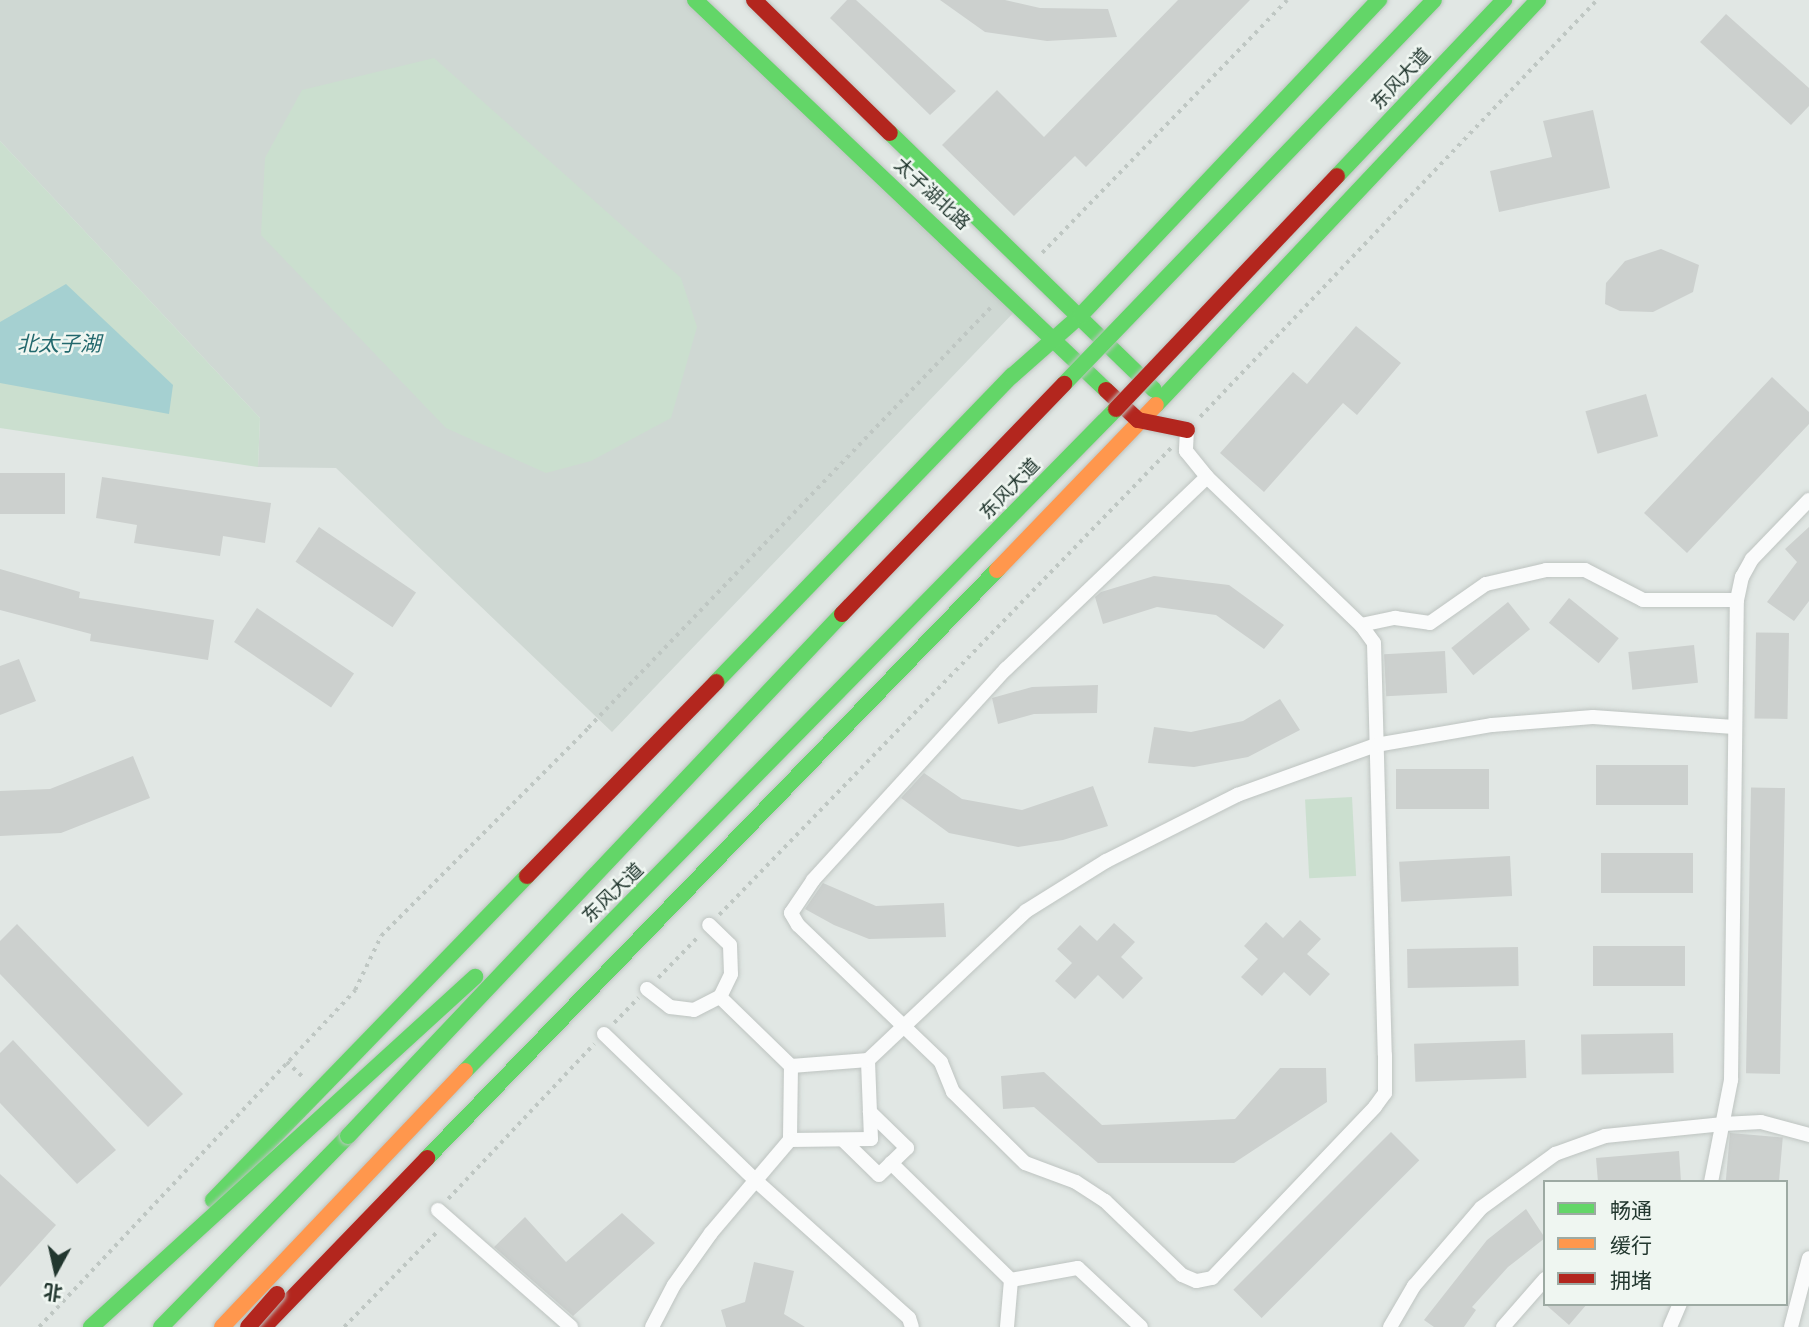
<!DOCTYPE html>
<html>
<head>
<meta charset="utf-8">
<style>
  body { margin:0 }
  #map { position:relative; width:1809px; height:1327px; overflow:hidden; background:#e1e7e4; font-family:Roboto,"Noto Sans SC",sans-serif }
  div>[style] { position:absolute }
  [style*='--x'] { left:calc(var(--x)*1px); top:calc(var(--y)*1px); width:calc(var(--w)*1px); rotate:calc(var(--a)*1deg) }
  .built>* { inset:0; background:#cfd8d3 }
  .green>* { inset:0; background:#cbdfcf; transform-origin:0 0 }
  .water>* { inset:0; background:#a5d0d1 }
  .building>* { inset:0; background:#ccd0ce; transform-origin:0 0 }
  .path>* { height:3.5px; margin-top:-1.75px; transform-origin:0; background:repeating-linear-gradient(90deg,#bfc7c3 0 3.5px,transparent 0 8.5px) }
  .roads { filter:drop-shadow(0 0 2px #bec4c1) drop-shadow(0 0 2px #bec4c1) }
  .street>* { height:14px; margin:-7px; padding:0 7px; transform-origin:7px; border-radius:7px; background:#fafbfb }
  .fast>* { height:16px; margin:-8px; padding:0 8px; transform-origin:8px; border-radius:8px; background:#63d668 }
  .slow>* { height:16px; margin:-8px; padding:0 8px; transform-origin:8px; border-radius:8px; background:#ff974d }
  .jam>* { height:16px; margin:-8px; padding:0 8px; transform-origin:8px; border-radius:8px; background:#b3261e }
  .bridges { filter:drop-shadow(0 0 2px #bcc3c0) drop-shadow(0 0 2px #bcc3c0) }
  .fast-bridge>* { height:16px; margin:-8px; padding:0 8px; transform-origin:8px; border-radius:8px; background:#63d668 }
  .slow-bridge>* { height:16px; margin:-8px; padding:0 8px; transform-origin:8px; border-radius:8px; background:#ff974d }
  .jam-bridge>* { height:16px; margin:-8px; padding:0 8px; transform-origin:8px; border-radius:8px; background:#b3261e }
  span { translate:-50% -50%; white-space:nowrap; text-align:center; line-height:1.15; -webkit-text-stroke:5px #eff6f1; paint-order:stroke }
  .street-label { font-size:19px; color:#22372f }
  .water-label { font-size:21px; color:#22686d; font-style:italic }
  .legend { position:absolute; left:1543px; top:1180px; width:245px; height:126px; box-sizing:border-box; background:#eff6f1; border:2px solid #9daaa3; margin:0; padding:9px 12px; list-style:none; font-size:21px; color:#22372f }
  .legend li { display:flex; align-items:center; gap:14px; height:35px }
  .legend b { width:35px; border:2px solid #9daaa3 }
  .north { position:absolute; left:21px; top:1236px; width:70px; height:70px; -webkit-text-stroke:5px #eff6f1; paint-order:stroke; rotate:188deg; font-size:19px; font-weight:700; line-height:28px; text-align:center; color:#22372f }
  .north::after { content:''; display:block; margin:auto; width:24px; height:32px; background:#22372f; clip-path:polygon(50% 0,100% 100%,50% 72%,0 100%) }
</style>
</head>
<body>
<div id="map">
  <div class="built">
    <i style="clip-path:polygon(0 0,689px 0,1017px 309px,612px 732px,336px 468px,258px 467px,260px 418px,0 141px)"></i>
  </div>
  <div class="green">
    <i style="clip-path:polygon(434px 58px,681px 278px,697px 327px,671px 418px,591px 461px,546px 473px,446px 428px,261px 235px,265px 158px,302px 90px)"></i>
    <i style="clip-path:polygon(0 141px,260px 418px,258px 467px,0 428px)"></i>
    <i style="left:1352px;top:797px;width:79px;height:47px;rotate:87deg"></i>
  </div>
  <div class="water">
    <i style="clip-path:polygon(66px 284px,173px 385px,169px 414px,0 383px,0 322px)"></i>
  </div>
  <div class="building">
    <i style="clip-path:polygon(847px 0,856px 0,956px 91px,930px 115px,830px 18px)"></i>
    <i style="clip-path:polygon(940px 0,1005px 0,1040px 8px,1108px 9px,1117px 37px,1047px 41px,985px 32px)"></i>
    <i style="clip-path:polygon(1178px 0,1250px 0,1086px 167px,1075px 156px,1014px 216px,942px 145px,997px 90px,1044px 137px)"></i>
    <i style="clip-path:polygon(1726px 14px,1809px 88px,1809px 106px,1791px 125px,1700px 42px)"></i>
    <i style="clip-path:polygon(1593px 110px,1610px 188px,1499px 212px,1490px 171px,1552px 157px,1543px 121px)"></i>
    <i style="clip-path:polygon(1661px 249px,1699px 265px,1693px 292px,1653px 312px,1620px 311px,1605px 304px,1606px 283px,1625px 261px)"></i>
    <i style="clip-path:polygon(1356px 326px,1401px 363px,1357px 415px,1343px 403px,1264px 492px,1220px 453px,1293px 372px,1307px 384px)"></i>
    <i style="clip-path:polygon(1772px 377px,1809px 412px,1809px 424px,1687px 553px,1644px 513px)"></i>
    <i style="left:1646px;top:394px;width:44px;height:63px;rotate:74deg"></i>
    <i style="left:0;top:473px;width:65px;height:41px"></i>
    <i style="clip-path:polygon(102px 477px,271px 503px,265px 543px,223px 536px,220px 556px,134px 543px,137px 525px,96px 518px)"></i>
    <i style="left:319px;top:527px;width:117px;height:42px;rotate:34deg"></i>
    <i style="clip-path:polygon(1809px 527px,1809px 601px,1794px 621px,1767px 602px,1797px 562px,1785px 549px)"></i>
    <i style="clip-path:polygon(0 569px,80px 592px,79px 598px,214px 620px,208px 660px,90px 641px,91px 634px,0 610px)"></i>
    <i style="clip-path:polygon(1154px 576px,1229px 585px,1284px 625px,1264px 649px,1216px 615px,1157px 607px,1103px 624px,1095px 597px,1101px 592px)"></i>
    <i style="left:1569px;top:598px;width:64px;height:32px;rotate:39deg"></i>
    <i style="left:1508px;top:602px;width:35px;height:73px;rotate:51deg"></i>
    <i style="left:257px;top:608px;width:117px;height:41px;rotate:34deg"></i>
    <i style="left:1789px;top:633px;width:86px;height:33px;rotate:91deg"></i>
    <i style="left:1694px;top:645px;width:38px;height:66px;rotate:84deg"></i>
    <i style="left:1445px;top:651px;width:42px;height:61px;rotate:87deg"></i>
    <i style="clip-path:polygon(19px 659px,36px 701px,0 715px,0 666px)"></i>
    <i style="clip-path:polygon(1098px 685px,1097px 713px,1034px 714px,998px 724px,992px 698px,1032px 687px)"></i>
    <i style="clip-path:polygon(1280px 699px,1300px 730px,1248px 757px,1194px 767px,1148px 763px,1154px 727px,1191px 732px,1243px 721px)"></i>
    <i style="clip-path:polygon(133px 756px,150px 798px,61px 833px,0 836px,0 791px,50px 789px)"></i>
    <i style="left:1688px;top:765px;width:40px;height:92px;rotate:90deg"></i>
    <i style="left:1489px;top:769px;width:40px;height:93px;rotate:90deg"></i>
    <i style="clip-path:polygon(924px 773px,962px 799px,1022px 810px,1093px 786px,1108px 826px,1063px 840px,1018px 847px,949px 833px,901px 798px)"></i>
    <i style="left:1785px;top:788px;width:286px;height:34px;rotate:91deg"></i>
    <i style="left:1693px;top:853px;width:40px;height:92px;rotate:90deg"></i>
    <i style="left:1510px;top:856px;width:40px;height:111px;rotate:87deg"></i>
    <i style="clip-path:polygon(823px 883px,876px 906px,944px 903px,946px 937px,869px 939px,834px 925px,805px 909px)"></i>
    <i style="clip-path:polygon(1300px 920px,1321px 939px,1307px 954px,1330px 974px,1310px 996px,1284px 972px,1262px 996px,1241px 977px,1258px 959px,1244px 946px,1266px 922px,1283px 938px)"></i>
    <i style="clip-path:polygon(1114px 923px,1135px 942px,1121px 957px,1143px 978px,1123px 999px,1098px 975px,1075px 999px,1055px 981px,1072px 963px,1057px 949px,1080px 925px,1097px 941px)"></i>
    <i style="clip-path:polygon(17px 924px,183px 1094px,148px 1127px,0 974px,0 941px)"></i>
    <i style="left:1685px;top:946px;width:40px;height:92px;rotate:90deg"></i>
    <i style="left:1518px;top:947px;width:39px;height:111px;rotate:89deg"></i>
    <i style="left:1673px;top:1033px;width:40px;height:92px;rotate:89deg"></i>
    <i style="clip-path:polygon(13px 1040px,116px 1150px,77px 1184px,0 1103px,0 1053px)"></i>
    <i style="left:1525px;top:1040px;width:38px;height:111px;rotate:88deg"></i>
    <i style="clip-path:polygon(1280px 1068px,1326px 1068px,1327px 1102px,1234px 1163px,1098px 1163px,1034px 1107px,1003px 1109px,1001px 1076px,1044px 1072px,1102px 1125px,1235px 1119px)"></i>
    <i style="left:1391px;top:1132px;width:40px;height:223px;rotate:45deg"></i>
    <i style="left:1730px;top:1133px;width:53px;height:49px;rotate:5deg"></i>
    <i style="clip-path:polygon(1679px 1151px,1681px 1182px,1598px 1182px,1596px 1158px)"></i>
    <i style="clip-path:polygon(0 1174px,56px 1225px,0 1287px)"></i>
    <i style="clip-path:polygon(1526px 1209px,1545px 1238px,1508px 1267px,1472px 1307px,1476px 1310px,1464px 1327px,1434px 1327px,1424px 1320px,1487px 1240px)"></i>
    <i style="clip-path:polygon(622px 1213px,655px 1243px,573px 1316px,494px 1247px,525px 1217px,566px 1262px)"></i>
    <i style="clip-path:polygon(754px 1262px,794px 1271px,784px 1314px,805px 1327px,726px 1327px,721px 1310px,745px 1302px)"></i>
    <i style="clip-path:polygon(1545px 1304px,1587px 1304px,1569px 1325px)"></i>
  </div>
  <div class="path">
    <i style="--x:1042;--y:253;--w:352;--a:-45.9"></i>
    <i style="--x:1200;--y:417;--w:576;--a:-46.41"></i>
    <i style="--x:719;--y:915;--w:650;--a:-45.94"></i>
    <i style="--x:658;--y:978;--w:59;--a:-45.7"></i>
    <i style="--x:614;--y:1023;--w:35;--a:-46"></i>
    <i style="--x:287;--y:1062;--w:22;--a:43"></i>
    <i style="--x:448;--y:1199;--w:213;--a:-46.7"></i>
    <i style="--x:39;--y:1327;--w:462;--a:-46.8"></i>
    <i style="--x:355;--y:990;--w:60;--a:-64.3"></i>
    <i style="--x:381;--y:936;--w:293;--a:-45.1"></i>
    <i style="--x:588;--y:728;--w:583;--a:-46.25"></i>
    <i style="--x:344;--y:1327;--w:134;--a:-45.6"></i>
  </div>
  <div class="roads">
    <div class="street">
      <i style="--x:1187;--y:430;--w:21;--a:93"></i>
      <i style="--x:1186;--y:451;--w:33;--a:51"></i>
      <i style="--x:1207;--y:477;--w:214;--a:43.9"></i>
      <i style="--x:1361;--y:625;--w:22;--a:54"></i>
      <i style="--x:1374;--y:643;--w:412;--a:88.5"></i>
      <i style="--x:1385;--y:1055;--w:38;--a:90"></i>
      <i style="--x:1385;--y:1093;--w:17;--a:126"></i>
      <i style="--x:1375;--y:1107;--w:236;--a:133.6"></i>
      <i style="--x:1212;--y:1278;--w:16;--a:169"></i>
      <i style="--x:1196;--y:1281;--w:15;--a:-157"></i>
      <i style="--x:1182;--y:1275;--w:107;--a:-136.1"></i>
      <i style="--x:1105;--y:1201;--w:35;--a:-147"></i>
      <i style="--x:1076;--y:1182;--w:54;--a:-159.6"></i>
      <i style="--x:1025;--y:1163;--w:101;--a:-135.4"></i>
      <i style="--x:953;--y:1092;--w:32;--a:-112"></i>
      <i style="--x:941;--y:1062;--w:198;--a:-136.2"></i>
      <i style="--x:798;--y:925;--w:14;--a:-120"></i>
      <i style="--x:791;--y:913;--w:40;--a:-56"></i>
      <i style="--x:813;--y:880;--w:286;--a:-47.6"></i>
      <i style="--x:1006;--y:669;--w:278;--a:-43.7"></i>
      <i style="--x:1361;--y:625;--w:35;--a:-12"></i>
      <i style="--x:1395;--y:618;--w:35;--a:8"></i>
      <i style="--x:1430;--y:623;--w:68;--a:-34.9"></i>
      <i style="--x:1486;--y:584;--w:62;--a:-13.1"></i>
      <i style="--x:1546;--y:570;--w:39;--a:0"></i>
      <i style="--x:1585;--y:570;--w:65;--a:27.3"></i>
      <i style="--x:1643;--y:600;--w:94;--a:0"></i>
      <i style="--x:647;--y:989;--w:29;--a:38"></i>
      <i style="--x:670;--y:1007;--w:24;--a:7"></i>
      <i style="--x:694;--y:1010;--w:29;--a:-27"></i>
      <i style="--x:720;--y:997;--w:25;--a:-64"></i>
      <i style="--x:731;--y:974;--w:29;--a:-92"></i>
      <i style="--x:730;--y:945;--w:29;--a:-136"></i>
      <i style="--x:720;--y:997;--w:99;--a:44.2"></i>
      <i style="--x:791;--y:1066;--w:74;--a:90.8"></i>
      <i style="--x:790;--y:1140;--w:81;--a:-0.7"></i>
      <i style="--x:871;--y:1139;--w:79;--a:-92.2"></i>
      <i style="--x:868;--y:1060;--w:77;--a:175.5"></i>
      <i style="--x:604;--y:1034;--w:209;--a:44"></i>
      <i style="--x:754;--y:1179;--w:208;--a:41.9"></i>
      <i style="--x:909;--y:1318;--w:9;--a:72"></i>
      <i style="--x:868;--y:1060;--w:217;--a:-43.3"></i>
      <i style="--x:1026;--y:911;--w:94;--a:-32"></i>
      <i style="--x:1106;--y:861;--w:147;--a:-26.7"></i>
      <i style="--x:1237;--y:795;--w:148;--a:-19.8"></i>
      <i style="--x:1376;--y:745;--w:118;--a:-9.8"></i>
      <i style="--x:1492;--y:725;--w:101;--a:-4.5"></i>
      <i style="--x:1593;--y:717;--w:141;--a:4.1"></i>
      <i style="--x:843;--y:1140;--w:50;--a:44.2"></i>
      <i style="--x:879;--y:1175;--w:39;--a:-44"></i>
      <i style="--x:907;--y:1148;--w:52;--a:-135.8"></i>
      <i style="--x:891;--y:1163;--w:168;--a:44.3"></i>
      <i style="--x:1011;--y:1280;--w:47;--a:94.9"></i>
      <i style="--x:1711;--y:1182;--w:104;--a:-78.9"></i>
      <i style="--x:1731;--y:1080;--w:480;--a:-89.3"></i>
      <i style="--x:1737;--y:600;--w:24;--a:-78"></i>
      <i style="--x:1742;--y:577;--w:21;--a:-61"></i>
      <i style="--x:1752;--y:559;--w:82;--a:-46"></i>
      <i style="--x:438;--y:1210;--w:177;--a:41.3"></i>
      <i style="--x:1011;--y:1280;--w:68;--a:-10.2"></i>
      <i style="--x:1078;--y:1268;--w:86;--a:43.1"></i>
      <i style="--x:652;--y:1327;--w:47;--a:-62.4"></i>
      <i style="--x:674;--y:1285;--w:64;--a:-54.6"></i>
      <i style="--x:711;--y:1233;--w:122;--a:-49.7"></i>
      <i style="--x:1390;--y:1327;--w:48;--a:-59.7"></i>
      <i style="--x:1414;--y:1286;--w:103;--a:-49.3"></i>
      <i style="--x:1481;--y:1208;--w:92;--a:-36.1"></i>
      <i style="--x:1555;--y:1154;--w:53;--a:-19.8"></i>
      <i style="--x:1605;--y:1136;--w:119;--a:-5.8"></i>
      <i style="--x:1723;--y:1124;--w:38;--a:-3"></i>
      <i style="--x:1761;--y:1122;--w:50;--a:15.2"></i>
      <i style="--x:1503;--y:1327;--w:64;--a:-48.8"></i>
      <i style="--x:1670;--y:1327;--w:25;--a:-67"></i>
      <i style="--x:1791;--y:1327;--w:71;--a:-75.4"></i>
    </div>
    <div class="fast">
      <i style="--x:695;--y:0;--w:567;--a:43.5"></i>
      <i style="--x:890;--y:133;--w:368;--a:44.2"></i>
      <i style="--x:1156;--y:405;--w:557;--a:-46.67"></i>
      <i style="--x:716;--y:682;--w:426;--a:-46"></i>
      <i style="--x:1012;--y:376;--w:92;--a:-41.5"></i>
      <i style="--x:1081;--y:315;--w:434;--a:-46.6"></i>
      <i style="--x:427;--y:1158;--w:819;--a:-45.89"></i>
      <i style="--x:213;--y:1200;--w:451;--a:-45.9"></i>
      <i style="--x:161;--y:1327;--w:267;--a:-45.6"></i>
    </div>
    <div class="slow">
      <i style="--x:997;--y:570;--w:229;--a:-46.1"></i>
    </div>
    <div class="jam">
      <i style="--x:754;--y:0;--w:190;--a:44.4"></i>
      <i style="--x:1106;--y:390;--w:44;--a:43.2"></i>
      <i style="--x:1138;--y:420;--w:50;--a:11.5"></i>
      <i style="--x:527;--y:876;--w:271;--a:-45.7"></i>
      <i style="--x:264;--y:1327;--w:235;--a:-46"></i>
    </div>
  </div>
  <div class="bridges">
    <div class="fast-bridge">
      <i style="--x:1337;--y:176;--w:243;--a:-46.5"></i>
      <i style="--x:1064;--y:384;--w:533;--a:-46.06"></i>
      <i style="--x:465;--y:1071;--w:928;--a:-45.48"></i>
      <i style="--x:348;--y:1136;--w:719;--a:-46.58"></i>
      <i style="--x:91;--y:1327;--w:520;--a:-42.35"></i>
    </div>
    <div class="slow-bridge">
      <i style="--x:222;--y:1327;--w:353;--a:-46.5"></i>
    </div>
    <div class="jam-bridge">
      <i style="--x:1116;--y:409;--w:321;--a:-46.5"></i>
      <i style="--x:842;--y:614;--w:320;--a:-46"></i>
      <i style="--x:248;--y:1327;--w:44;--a:-48.7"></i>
    </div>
  </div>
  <div class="street-label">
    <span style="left:1401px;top:79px;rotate:-47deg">东风大道</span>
    <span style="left:932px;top:194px;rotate:43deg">太子湖北路</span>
    <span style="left:1010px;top:489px;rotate:-46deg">东风大道</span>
    <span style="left:613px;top:893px;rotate:-44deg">东风大道</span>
  </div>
  <div class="water-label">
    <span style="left:59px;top:344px">北太子湖</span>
  </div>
  <ul class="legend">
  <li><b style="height:9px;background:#63d668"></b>畅通</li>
  <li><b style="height:9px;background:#ff974d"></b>缓行</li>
  <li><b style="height:9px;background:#b3261e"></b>拥堵</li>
  </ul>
  <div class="north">北</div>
</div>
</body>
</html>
